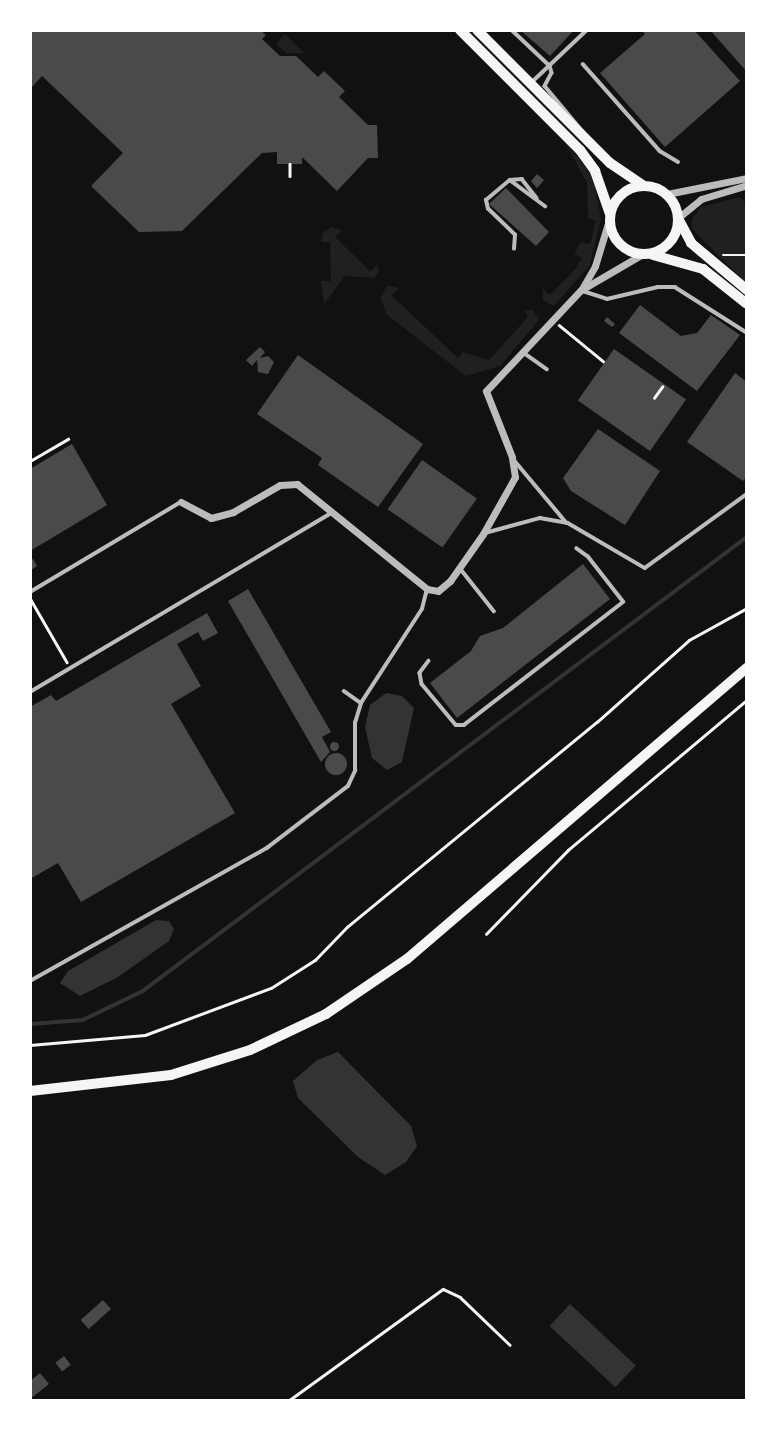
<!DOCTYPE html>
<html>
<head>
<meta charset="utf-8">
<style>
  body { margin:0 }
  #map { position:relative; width:777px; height:1431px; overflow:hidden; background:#111; font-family:Commissioner,sans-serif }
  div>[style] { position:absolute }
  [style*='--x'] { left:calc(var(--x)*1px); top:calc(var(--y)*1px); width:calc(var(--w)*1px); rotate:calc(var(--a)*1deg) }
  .green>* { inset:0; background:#202020 }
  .water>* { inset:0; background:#333; transform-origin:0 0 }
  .stream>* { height:3.5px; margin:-1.75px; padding:0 1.75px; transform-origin:1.75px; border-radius:1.75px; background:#333 }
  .building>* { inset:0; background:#4a4a4a; transform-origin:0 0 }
  .round { border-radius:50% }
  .path>* { height:2.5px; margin:-1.25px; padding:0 1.25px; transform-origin:1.25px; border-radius:1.25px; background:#f5f5f5 }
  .service>* { height:3.5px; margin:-1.75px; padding:0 1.75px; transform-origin:1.75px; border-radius:1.75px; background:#bcbcbc }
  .minor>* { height:7px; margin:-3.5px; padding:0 3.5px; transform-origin:3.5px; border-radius:3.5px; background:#bcbcbc }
  .secondary>* { height:10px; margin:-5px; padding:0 5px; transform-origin:5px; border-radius:5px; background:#f5f5f5 }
  .secondary>.ring { margin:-5px; padding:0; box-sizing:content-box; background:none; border:10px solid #f5f5f5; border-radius:50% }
  .primary>* { height:10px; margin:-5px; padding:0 5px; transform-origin:5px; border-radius:5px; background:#f5f5f5 }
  span { translate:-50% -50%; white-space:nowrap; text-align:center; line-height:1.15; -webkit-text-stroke:7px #fff; paint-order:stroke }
  .frame { position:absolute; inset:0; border:32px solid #fff; pointer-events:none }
</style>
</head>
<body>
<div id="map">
  <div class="green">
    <i style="clip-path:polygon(285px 34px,304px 53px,286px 53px,276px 44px)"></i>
    <i style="clip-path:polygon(565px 142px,592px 175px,601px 218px,590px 265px,554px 306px,543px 300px,543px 289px,550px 295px,576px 268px,582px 258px,574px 254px,581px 242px,590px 244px,596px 221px,588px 218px,587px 183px)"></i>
    <i style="clip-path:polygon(740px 197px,747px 205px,747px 284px,692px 229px,692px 219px,701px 207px)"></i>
    <i style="clip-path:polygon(332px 227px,342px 230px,335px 237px,370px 271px,377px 265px,379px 272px,374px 278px,345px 276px,324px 304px,321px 281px,331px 281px,330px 242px,321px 242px,323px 232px)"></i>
    <i style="clip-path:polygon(387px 286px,399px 288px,391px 295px,458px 358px,463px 352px,489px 360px,528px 317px,524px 310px,533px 310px,539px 320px,500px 366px,466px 376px,386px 314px,381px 298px)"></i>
  </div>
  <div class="water">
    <i style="clip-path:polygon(386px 693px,402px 696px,414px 708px,402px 762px,387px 770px,372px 758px,365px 727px,370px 705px)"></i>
    <i style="clip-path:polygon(156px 920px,169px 921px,174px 929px,169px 941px,118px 977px,80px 996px,60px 983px,68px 971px)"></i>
    <i style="clip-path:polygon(338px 1052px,411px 1126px,417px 1146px,406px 1162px,385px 1175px,358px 1157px,298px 1098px,293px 1081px,317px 1060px)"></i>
    <i style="left:570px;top:1304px;width:90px;height:30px;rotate:43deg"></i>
  </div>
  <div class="stream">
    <i style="--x:30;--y:1024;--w:53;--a:-4.3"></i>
    <i style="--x:83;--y:1020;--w:67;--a:-25.8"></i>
    <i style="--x:143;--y:991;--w:756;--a:-36.93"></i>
  </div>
  <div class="building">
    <i style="clip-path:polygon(30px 30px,260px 30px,266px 35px,262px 39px,280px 56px,296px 56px,318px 77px,324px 71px,345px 91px,339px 97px,368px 125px,377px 125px,378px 158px,368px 158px,337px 191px,302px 157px,302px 164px,277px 164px,277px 152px,262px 153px,182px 231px,139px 232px,91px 186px,123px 153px,42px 76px,30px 89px)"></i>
    <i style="clip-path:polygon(520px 30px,574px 30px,550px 56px)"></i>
    <i style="clip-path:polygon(641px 30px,694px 30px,740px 81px,665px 147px,600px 73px,645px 34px)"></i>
    <i style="clip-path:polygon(710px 30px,747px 30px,747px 72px)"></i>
    <i style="clip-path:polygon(537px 174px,544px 180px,537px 188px,531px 181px)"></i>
    <i style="clip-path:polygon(506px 188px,549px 232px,536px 246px,489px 204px)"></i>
    <i style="clip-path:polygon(640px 305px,681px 336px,697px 333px,711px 315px,740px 335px,697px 391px,619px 333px)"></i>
    <i style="clip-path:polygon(607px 317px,615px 324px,612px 327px,604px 321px)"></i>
    <i style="clip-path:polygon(260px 347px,265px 352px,260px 358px,268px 356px,274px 362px,268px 374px,258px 372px,257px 360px,252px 366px,246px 360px)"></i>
    <i style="left:614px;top:349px;width:88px;height:63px;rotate:35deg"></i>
    <i style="clip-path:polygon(298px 355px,423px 444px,378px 507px,318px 465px,322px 458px,257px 414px)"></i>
    <i style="clip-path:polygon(735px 373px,747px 382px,747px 476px,743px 481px,687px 442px)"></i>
    <i style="clip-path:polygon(598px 429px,660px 471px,625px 525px,571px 491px,563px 478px)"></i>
    <i style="clip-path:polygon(72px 444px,107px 505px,30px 551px,30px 469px)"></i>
    <i style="left:422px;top:460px;width:67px;height:60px;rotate:35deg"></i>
    <i style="clip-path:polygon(33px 559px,37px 566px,30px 571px,30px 561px)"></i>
    <i style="clip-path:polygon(583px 564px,610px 599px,457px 718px,430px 683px,471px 651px,480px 636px,503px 628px)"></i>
    <i style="clip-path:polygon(248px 589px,331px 732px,322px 737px,330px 752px,321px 762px,228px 601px)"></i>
    <i style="clip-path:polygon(207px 613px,218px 633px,203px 641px,198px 632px,177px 644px,201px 686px,171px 704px,235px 813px,81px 902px,58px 863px,30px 879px,30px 707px,51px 695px,56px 701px)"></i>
    <i class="round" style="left:329.5px;top:741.5px;width:9px;height:9px"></i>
    <i class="round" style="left:325px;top:753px;width:22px;height:22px"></i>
    <i style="left:103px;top:1300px;width:12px;height:30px;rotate:48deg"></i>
    <i style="left:64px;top:1356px;width:11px;height:11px;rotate:52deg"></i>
    <i style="clip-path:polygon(40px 1373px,49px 1384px,30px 1399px,30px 1381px)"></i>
  </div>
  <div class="path">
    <i style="--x:290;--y:164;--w:12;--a:90"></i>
    <i style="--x:723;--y:255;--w:24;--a:0"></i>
    <i style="--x:559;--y:325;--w:57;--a:39.3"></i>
    <i style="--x:654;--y:398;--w:14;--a:-54"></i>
    <i style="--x:30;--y:461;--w:44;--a:-30.1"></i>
    <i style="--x:30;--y:598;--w:74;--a:60"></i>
    <i style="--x:486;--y:934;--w:117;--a:-45.7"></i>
    <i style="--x:568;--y:850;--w:234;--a:-40"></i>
    <i style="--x:30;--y:1045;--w:115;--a:-5"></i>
    <i style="--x:145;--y:1035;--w:134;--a:-20.5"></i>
    <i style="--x:271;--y:988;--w:52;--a:-32.5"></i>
    <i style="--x:315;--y:960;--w:46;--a:-45.9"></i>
    <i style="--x:347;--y:927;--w:323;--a:-39.4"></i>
    <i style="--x:597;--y:722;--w:123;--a:-41.7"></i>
    <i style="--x:689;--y:640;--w:66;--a:-28.9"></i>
    <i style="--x:288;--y:1401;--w:191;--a:-35.9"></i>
    <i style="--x:443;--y:1289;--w:19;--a:25"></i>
    <i style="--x:460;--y:1297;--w:69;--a:43.8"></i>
  </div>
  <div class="service">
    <i style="--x:512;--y:30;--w:52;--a:43.5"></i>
    <i style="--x:550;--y:66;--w:7;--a:74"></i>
    <i style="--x:552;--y:73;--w:15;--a:118"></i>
    <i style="--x:545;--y:86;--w:62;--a:50.2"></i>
    <i style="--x:583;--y:64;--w:116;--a:48.5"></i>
    <i style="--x:660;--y:151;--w:21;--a:31"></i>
    <i style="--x:533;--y:81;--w:74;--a:-43.4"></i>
    <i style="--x:510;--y:180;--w:12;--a:-5"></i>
    <i style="--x:522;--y:179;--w:24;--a:52"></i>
    <i style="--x:514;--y:249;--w:14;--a:-86"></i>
    <i style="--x:515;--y:235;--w:37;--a:-136"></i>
    <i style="--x:488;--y:209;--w:9;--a:-103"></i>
    <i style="--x:486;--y:200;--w:31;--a:-40"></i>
    <i style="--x:510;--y:180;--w:44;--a:36.6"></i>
    <i style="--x:583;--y:291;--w:25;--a:18"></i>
    <i style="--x:607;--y:299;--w:52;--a:-13.2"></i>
    <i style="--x:658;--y:287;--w:17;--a:0"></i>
    <i style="--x:675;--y:287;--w:84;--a:32.4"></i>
    <i style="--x:524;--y:353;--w:28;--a:35"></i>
    <i style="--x:515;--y:461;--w:80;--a:50.1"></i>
    <i style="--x:485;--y:533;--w:57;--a:-15.3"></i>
    <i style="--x:540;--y:518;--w:28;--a:10"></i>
    <i style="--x:568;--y:523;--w:89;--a:30.3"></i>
    <i style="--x:645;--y:568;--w:126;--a:-36"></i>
    <i style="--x:460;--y:568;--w:55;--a:51.7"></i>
    <i style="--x:30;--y:592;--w:176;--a:-30.8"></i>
    <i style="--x:429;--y:661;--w:15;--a:127"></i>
    <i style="--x:420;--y:673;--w:11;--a:80"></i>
    <i style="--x:422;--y:684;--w:53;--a:50.3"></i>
    <i style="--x:456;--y:725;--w:8;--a:0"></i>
    <i style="--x:464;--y:725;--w:201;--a:-37.7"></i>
    <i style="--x:623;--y:602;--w:57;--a:-127.9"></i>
    <i style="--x:588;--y:557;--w:14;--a:-144"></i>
    <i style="--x:344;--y:691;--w:21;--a:35"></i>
    <i style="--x:30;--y:692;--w:351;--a:-30.7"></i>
    <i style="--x:30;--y:981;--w:272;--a:-29.3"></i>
    <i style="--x:267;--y:848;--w:102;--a:-37.4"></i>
    <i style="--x:348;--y:786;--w:17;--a:-65"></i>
    <i style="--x:355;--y:771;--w:48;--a:-90"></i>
    <i style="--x:355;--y:723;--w:21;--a:-73"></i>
    <i style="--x:361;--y:703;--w:112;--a:-57"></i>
    <i style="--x:422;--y:609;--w:21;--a:-76"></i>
  </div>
  <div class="minor">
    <i style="--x:667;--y:194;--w:82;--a:-11.3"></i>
    <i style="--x:679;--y:217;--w:28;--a:-39"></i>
    <i style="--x:701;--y:199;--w:48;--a:-16.9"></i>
    <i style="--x:583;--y:287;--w:24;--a:-60"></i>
    <i style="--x:595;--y:266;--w:48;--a:-73.1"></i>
    <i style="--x:181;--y:502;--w:34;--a:28"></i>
    <i style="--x:211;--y:518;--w:23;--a:-15"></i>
    <i style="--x:233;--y:512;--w:54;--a:-29.9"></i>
    <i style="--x:280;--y:485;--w:17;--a:-3"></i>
    <i style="--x:297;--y:484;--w:167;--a:38.9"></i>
    <i style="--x:427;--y:589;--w:11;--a:10"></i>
    <i style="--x:438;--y:591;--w:16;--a:-40"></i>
    <i style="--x:450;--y:581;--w:57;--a:-54.9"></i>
    <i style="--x:483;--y:534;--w:65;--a:-60.7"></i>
    <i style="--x:515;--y:477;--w:20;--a:-99"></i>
    <i style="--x:512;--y:457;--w:71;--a:-111.5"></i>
    <i style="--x:486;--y:391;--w:139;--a:-46.8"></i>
    <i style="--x:581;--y:290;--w:69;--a:-30.3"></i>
  </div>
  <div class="secondary">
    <i style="--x:460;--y:30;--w:170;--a:45"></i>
    <i style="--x:580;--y:150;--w:26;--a:54"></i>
    <i style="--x:595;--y:171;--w:46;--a:70.8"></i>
    <i style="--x:477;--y:30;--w:188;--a:45"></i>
    <i style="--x:610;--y:163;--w:40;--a:34"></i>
    <i class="ring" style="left:610px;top:186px;width:58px;height:58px"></i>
    <i style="--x:679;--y:220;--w:26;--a:62"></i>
    <i style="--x:691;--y:243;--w:73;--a:40"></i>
    <i style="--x:653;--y:255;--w:52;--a:15.6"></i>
    <i style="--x:703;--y:269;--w:56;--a:38.5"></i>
  </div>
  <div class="primary">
    <i style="--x:30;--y:1091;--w:142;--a:-6.5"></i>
    <i style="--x:171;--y:1075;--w:83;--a:-17.6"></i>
    <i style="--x:250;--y:1050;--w:84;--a:-25.3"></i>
    <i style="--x:326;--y:1014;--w:98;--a:-34.2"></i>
    <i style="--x:407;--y:959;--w:448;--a:-40.6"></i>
  </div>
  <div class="frame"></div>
</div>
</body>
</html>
